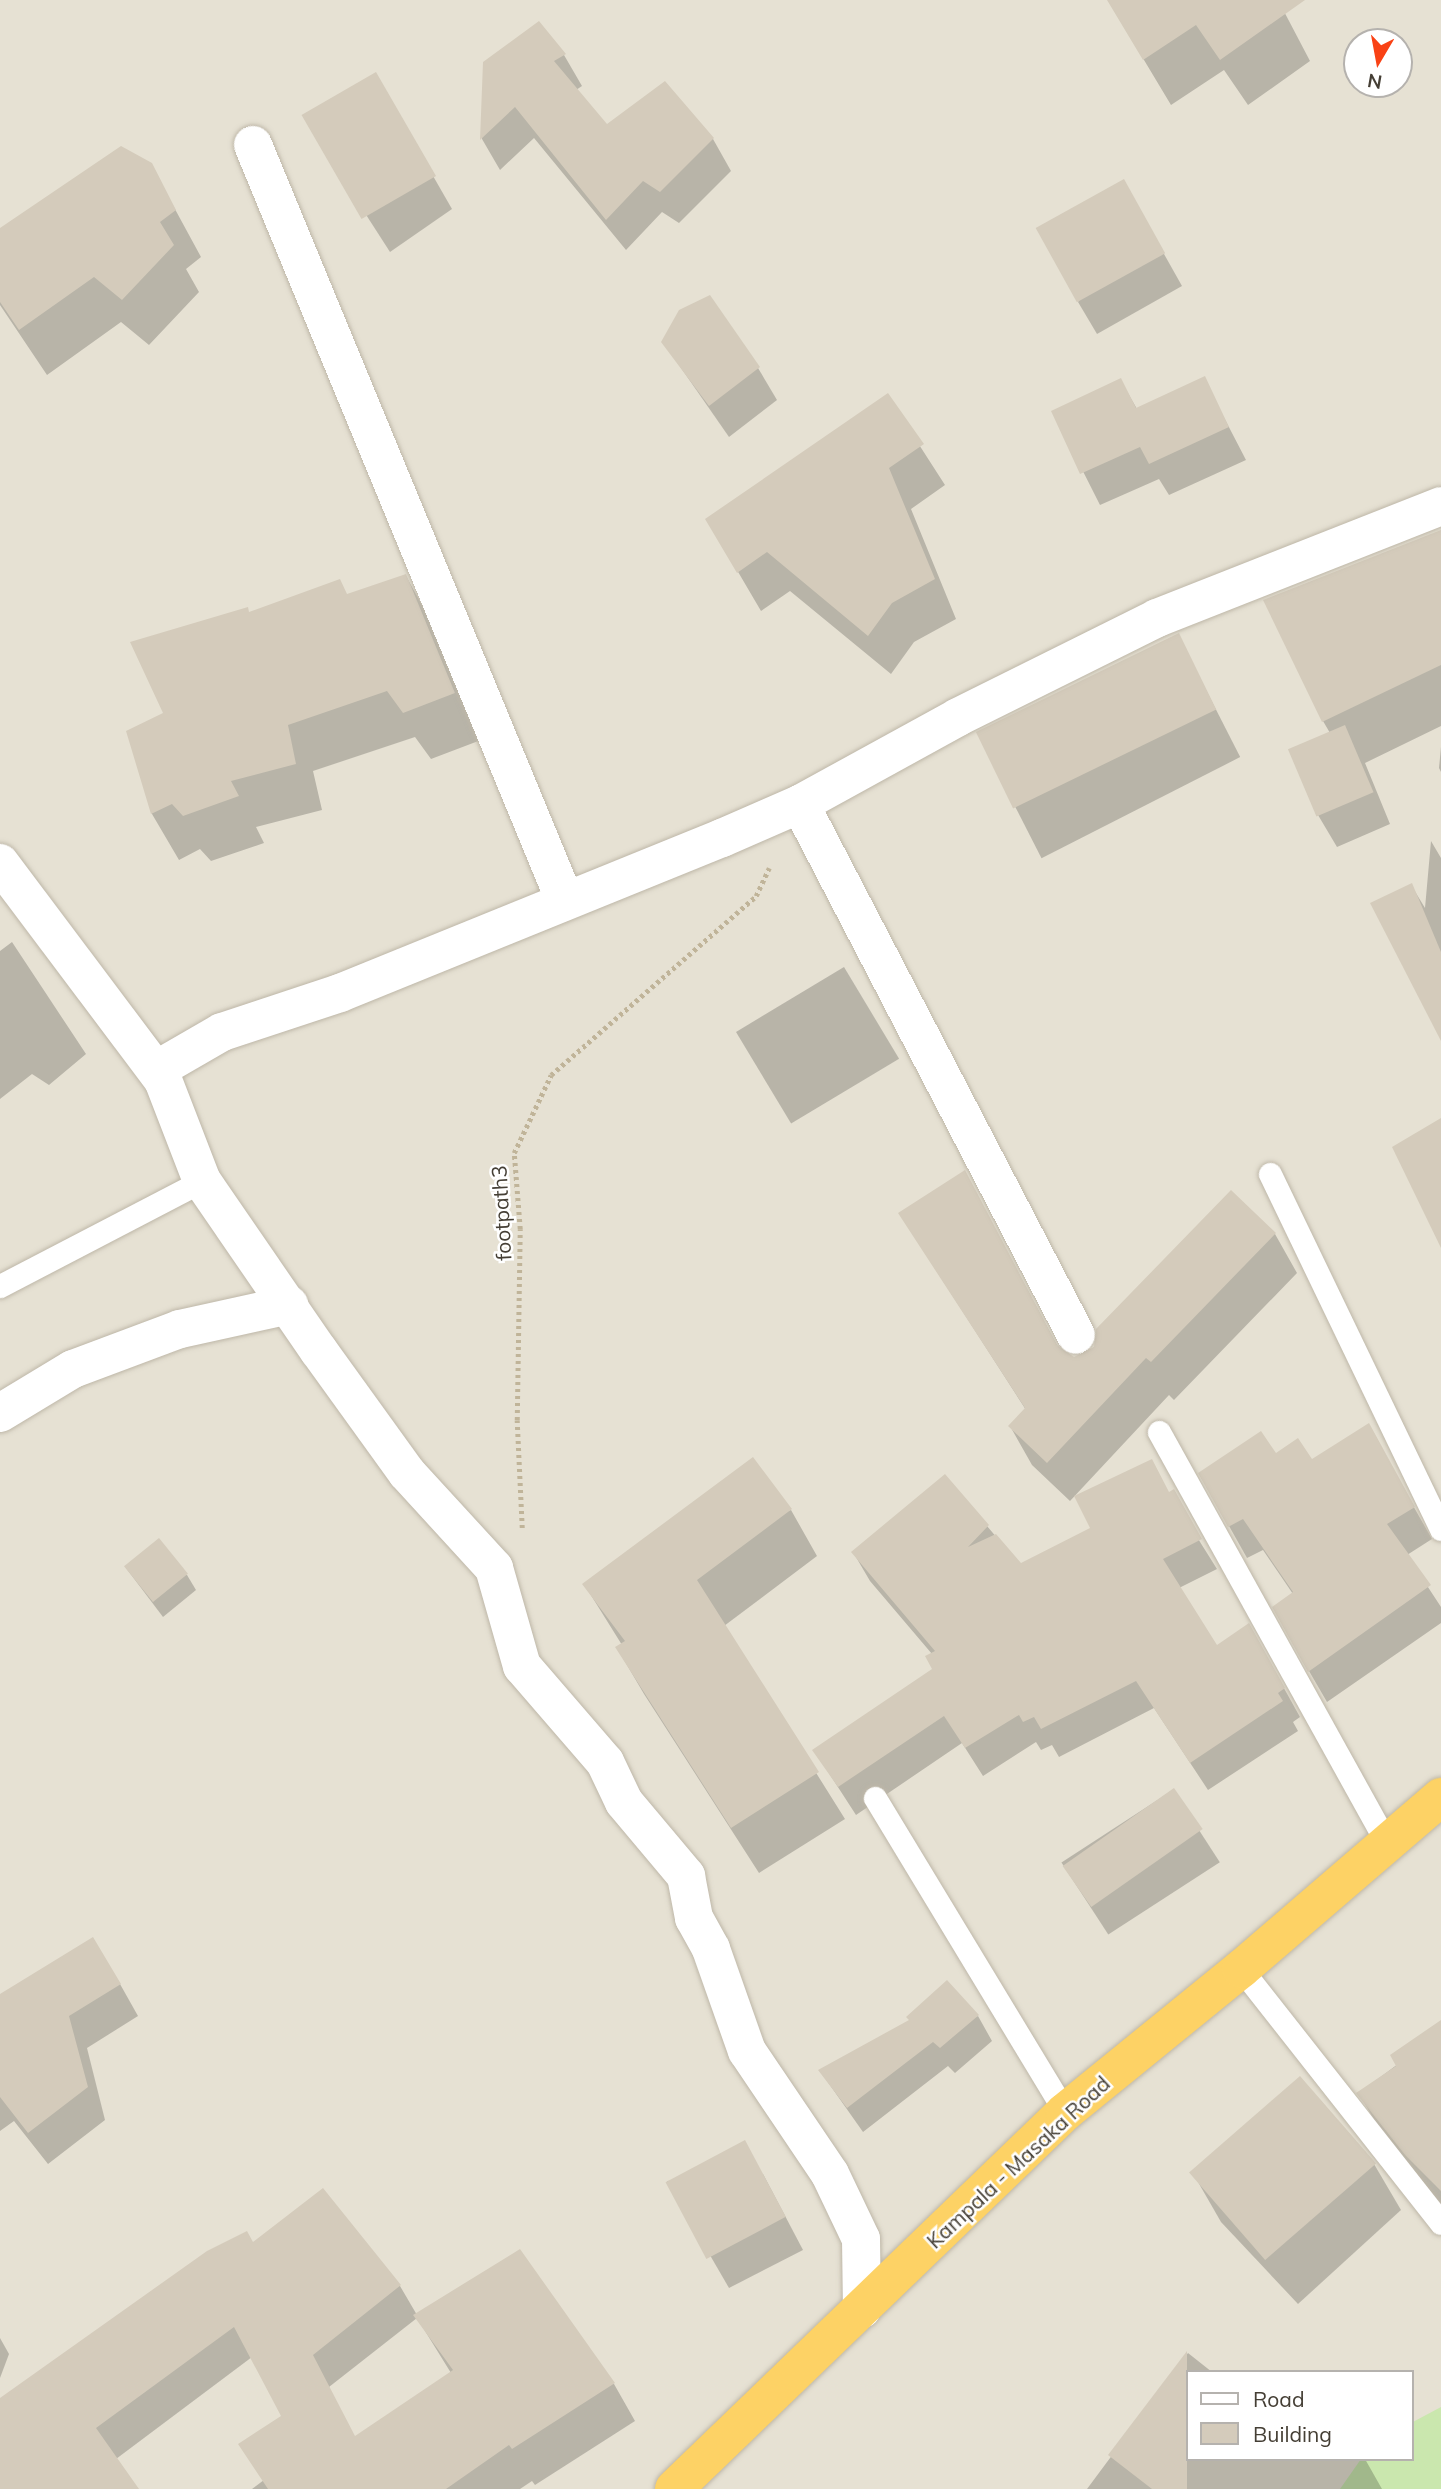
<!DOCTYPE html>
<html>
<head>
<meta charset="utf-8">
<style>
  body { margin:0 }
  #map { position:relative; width:1441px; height:2489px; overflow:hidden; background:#f2efe5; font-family:Mulish,sans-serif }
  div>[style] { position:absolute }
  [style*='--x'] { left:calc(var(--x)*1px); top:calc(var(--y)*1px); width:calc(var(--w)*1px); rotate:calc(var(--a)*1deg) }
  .residential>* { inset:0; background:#e6e1d3 }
  .green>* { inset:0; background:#cae7ae }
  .shadow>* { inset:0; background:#0003; transform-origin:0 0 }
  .building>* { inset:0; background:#d4cbbb; transform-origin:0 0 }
  .path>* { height:4.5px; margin-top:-2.25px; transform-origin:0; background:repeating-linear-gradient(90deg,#c0b499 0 3.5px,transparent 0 7px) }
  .roads { filter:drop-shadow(0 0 2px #beb7a8) drop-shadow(0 0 2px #beb7a8) }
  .lane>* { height:23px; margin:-11.5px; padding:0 11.5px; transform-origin:11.5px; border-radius:11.5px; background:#fff }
  .street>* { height:38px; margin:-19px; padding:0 19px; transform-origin:19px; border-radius:19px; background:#fff }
  .highway>* { height:38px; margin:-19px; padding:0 19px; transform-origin:19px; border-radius:19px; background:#fdd265 }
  span { translate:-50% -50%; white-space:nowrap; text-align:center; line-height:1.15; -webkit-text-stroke:5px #fff; paint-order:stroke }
  .street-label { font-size:21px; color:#453f35 }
  .legend { position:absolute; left:1186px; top:2370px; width:228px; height:91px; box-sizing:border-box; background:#fff; border:2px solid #b5b2ae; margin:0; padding:9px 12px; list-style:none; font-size:21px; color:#453f35 }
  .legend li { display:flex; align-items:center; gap:14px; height:35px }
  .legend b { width:35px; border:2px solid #b5b2ae }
  .north { position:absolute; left:1343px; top:28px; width:70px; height:70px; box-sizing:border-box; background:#fff; border:2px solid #b5b2ae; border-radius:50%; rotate:190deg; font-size:19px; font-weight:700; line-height:28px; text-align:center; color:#453f35 }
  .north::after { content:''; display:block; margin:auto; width:24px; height:32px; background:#f94215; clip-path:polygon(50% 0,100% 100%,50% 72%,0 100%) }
</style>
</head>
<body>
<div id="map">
  <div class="residential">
    <i style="clip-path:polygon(evenodd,0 0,1441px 0,1441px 2489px,0 2489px,0 0,1357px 42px,1399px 42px,1399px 84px,1357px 84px,1357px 42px,0 0,1187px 2372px,1411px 2372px,1411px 2459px,1187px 2459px,1187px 2372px)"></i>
  </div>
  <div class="green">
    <i style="clip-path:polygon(1441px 2407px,1441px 2489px,1340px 2489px,1361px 2459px,1411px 2459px,1411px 2423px)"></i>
  </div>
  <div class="shadow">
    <i style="clip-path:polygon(1108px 0,1278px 0,1310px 61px,1248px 105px,1224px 70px,1171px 105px)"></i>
    <i style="clip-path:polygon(564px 55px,582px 86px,576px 90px,606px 126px,713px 139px,731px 171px,679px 223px,662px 212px,626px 250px,534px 138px,500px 170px,482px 139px,485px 63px)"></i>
    <i style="clip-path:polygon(375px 75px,452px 209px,390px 252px,325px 151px)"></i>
    <i style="clip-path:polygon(151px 165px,201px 257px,186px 269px,199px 292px,149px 345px,121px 322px,47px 375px,0 305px,0 231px)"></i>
    <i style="clip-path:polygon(1141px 213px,1182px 286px,1097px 334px,1078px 302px)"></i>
    <i style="clip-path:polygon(663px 342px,758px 368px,777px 400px,729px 437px)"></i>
    <i style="clip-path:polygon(1204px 379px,1246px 460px,1169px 495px,1159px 479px,1100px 505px,1053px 412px,1121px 381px,1137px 409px)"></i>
    <i style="clip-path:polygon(887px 395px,945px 485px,911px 509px,956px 619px,914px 642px,891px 674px,790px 591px,761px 611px,707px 519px)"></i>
    <i style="clip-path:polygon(1441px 531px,1441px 726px,1365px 763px,1390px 824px,1337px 847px,1318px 815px,1330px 733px,1323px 721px)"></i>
    <i style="clip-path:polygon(406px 576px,432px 623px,481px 740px,431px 759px,415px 737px,313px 771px,322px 810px,256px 827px,264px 843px,211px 861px,200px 849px,179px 860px,152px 814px,128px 731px,166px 714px,249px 614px,347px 596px)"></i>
    <i style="left:1178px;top:635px;width:137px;height:223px;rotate:63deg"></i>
    <i style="clip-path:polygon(1441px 747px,1441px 772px,1439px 768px)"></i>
    <i style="clip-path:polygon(1431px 841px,1441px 858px,1441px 1037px,1411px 885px,1425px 908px)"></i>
    <i style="clip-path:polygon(12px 942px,86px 1054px,49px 1085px,32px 1074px,0 1099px,0 951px)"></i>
    <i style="left:844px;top:967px;width:107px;height:126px;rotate:59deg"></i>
    <i style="clip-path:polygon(964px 1172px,1059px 1349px,1074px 1359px,1086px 1356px,1231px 1193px,1275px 1234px,1297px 1273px,1174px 1400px,1169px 1395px,1070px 1501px,1032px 1465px,1010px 1426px,1026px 1410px,900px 1214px)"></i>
    <i style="clip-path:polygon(1275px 1455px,1311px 1461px,1386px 1458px,1432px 1539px,1407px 1555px,1441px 1607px,1441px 1623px,1327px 1702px,1309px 1671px,1293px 1594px,1263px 1550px,1247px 1558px,1229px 1526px)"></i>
    <i style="clip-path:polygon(1170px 1494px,1217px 1569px,1179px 1588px,1217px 1648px,1265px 1654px,1300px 1717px,1293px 1722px,1298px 1731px,1208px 1790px,1154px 1708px,1059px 1757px,1052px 1745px,1041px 1750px,1036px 1742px,983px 1776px,962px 1743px,856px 1815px,814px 1750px,935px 1669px,932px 1654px,870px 1581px,853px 1552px,987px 1526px,1020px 1565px)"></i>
    <i style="clip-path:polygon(791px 1510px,817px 1556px,724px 1626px,845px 1819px,759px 1873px,644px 1694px,617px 1648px,622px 1645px,584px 1584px)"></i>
    <i style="clip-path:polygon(126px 1568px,187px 1575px,196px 1590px,163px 1617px)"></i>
    <i style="left:1173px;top:1790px;width:86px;height:133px;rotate:57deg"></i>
    <i style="clip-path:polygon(120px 1984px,138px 2016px,87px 2048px,105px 2120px,48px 2164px,14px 2121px,0 2131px,0 1996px)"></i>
    <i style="clip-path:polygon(978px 2016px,992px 2041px,955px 2073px,948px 2066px,863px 2132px,820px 2071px)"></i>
    <i style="clip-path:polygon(1441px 2032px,1441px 2204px,1378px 2127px,1359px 2093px)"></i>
    <i style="clip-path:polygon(1374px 2164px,1401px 2210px,1298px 2304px,1221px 2222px,1194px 2175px)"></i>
    <i style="clip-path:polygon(763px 2174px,803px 2250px,729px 2288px,667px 2181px)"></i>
    <i style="clip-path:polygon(322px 2190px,400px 2286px,417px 2315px,614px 2384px,635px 2421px,535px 2485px,532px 2481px,520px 2489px,252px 2489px,345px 2419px,355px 2438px,451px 2373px,417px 2318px,329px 2387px,252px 2357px,116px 2459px,136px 2489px,0 2489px,0 2400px,253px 2244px)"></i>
    <i style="clip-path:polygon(0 2338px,9px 2354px,0 2378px)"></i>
    <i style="clip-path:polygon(1188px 2353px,1212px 2372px,1187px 2372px,1187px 2459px,1365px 2459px,1382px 2489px,1087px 2489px)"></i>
  </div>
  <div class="building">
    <i style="clip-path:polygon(1107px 0,1305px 0,1220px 60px,1196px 25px,1143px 60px)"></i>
    <i style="clip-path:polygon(539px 21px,566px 54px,554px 61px,607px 124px,665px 81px,714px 138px,660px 192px,643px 181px,606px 220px,515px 107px,480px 140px,483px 62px)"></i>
    <i style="left:376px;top:72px;width:120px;height:86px;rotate:60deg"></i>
    <i style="clip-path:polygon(121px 146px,152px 163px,176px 210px,160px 222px,174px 245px,122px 300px,94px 277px,19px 330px,0 302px,0 228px)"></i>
    <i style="left:1124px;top:179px;width:85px;height:101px;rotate:61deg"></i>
    <i style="clip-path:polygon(710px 295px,760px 367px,709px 406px,661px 342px,679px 310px)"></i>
    <i style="clip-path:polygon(1205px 376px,1229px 427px,1149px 464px,1140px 447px,1080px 474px,1051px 411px,1121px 378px,1136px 408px)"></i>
    <i style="clip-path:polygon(888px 393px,924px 444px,889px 468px,935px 579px,892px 603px,868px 636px,767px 552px,737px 573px,705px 519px)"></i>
    <i style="clip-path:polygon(1441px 530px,1441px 665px,1322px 722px,1263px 600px)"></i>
    <i style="clip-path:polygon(406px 574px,455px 693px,403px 713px,387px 691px,288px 725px,296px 764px,231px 781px,239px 796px,183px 816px,172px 804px,151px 814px,126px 731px,163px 713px,130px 642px,248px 607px,249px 612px,340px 579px,347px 594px)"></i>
    <i style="left:1179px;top:633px;width:85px;height:226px;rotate:64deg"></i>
    <i style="left:1345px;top:725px;width:73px;height:62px;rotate:67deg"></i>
    <i style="clip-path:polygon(1412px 883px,1441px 952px,1441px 1041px,1370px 903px)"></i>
    <i style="clip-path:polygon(1441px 1118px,1441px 1248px,1392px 1147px)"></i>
    <i style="clip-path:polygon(965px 1170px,1057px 1345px,1074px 1357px,1094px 1347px,1096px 1329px,1231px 1190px,1276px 1233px,1151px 1362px,1146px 1358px,1047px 1463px,1008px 1426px,1025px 1408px,898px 1213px)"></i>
    <i style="clip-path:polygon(1369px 1423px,1415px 1507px,1387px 1524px,1431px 1585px,1308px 1672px,1272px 1607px,1293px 1592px,1243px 1519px,1228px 1527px,1198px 1473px,1261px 1431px,1276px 1453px,1298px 1438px,1312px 1459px)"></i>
    <i style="clip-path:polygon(753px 1457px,792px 1509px,697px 1580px,819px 1772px,731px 1828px,615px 1647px,625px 1641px,582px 1584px)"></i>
    <i style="clip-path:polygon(1152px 1459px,1169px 1492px,1174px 1489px,1202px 1539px,1163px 1559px,1217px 1645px,1249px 1623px,1285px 1688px,1278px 1693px,1283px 1701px,1190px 1763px,1136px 1681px,1041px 1729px,1034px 1717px,1023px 1722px,1019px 1715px,965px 1748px,944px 1716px,838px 1787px,812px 1750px,932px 1669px,925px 1656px,935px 1651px,851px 1552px,945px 1474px,989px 1525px,968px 1547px,996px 1534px,1021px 1563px,1090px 1528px,1074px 1496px)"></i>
    <i style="left:159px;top:1538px;width:46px;height:45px;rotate:51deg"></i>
    <i style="left:1174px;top:1788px;width:50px;height:136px;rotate:55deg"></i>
    <i style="clip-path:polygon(93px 1937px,121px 1984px,69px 2016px,88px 2087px,28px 2133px,0 2097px,0 1994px)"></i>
    <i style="clip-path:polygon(947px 1980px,979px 2015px,940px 2048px,933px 2042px,847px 2108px,818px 2070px,909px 2020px,906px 2017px)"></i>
    <i style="clip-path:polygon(1441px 2020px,1441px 2191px,1405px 2155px,1356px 2093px,1396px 2066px,1390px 2055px)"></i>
    <i style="left:1300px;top:2076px;width:116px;height:147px;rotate:49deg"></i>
    <i style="left:745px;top:2140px;width:87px;height:90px;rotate:62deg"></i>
    <i style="clip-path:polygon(323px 2188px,401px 2285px,313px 2355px,355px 2436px,453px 2370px,413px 2315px,520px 2249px,615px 2383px,512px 2449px,509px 2445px,446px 2489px,268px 2489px,238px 2444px,281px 2416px,234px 2327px,96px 2428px,139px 2489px,0 2489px,0 2398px,207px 2251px,247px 2231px,253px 2242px)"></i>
    <i style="clip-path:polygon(1187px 2351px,1187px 2489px,1152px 2489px,1108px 2455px)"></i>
  </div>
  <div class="path">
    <i style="--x:522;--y:1528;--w:108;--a:-92.7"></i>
    <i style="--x:517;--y:1420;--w:191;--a:-89.1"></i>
    <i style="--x:520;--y:1229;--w:76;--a:-94.5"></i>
    <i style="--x:514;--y:1153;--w:86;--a:-64.6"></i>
    <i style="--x:551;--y:1075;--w:272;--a:-41.1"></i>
    <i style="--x:756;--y:896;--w:31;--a:-65"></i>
  </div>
  <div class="roads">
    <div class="lane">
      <i style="--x:1270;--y:1174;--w:394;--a:64.3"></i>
      <i style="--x:0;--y:1286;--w:228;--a:-27.5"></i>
      <i style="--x:1159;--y:1432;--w:471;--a:61"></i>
      <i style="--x:875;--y:1798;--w:367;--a:58.8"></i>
      <i style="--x:1241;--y:1969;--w:323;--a:51.8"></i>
    </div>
    <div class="street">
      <i style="--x:253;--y:145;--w:818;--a:67.57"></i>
      <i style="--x:800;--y:804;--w:598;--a:62.54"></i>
      <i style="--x:0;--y:863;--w:271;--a:53.1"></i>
      <i style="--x:163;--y:1080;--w:108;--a:68.9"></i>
      <i style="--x:202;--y:1181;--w:206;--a:55.5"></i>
      <i style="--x:319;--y:1351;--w:150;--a:54.2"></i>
      <i style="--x:407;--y:1473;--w:129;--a:47.5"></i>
      <i style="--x:494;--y:1568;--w:102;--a:74.1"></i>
      <i style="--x:522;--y:1666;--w:127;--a:49.2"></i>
      <i style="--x:605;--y:1762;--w:44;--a:64.6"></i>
      <i style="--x:624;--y:1802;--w:97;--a:50"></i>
      <i style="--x:686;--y:1876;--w:43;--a:79.2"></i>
      <i style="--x:694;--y:1918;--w:35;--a:61"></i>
      <i style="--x:711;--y:1949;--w:108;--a:70.6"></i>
      <i style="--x:747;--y:2051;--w:148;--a:56"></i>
      <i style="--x:830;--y:2174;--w:72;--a:64.5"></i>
      <i style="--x:861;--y:2239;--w:70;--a:89.2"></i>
      <i style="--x:163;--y:1080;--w:14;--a:-90"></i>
      <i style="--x:163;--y:1066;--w:68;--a:-30"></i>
      <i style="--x:222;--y:1032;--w:124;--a:-18.3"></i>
      <i style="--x:340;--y:993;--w:412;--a:-22.1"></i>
      <i style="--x:722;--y:838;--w:85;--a:-23.6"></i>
      <i style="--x:800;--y:804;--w:180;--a:-28.8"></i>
      <i style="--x:958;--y:717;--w:222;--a:-26.4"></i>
      <i style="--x:1157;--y:618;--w:305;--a:-21.5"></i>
      <i style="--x:0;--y:1413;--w:85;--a:-31.1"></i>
      <i style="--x:73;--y:1369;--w:114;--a:-20.5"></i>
      <i style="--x:180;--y:1329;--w:112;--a:-12.4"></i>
    </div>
    <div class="highway">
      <i style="--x:674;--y:2489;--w:543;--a:-43.96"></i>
      <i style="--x:1065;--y:2112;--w:227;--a:-39.1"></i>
      <i style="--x:1241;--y:1969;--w:264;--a:-40.7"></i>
    </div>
  </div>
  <div class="street-label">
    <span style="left:501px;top:1213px;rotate:-93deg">footpath3</span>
    <span style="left:1018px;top:2162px;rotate:-43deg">Kampala - Masaka Road</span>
  </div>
  <ul class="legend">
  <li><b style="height:9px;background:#fff"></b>Road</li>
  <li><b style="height:19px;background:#d4cbbb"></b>Building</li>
  </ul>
  <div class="north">N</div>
</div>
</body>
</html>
